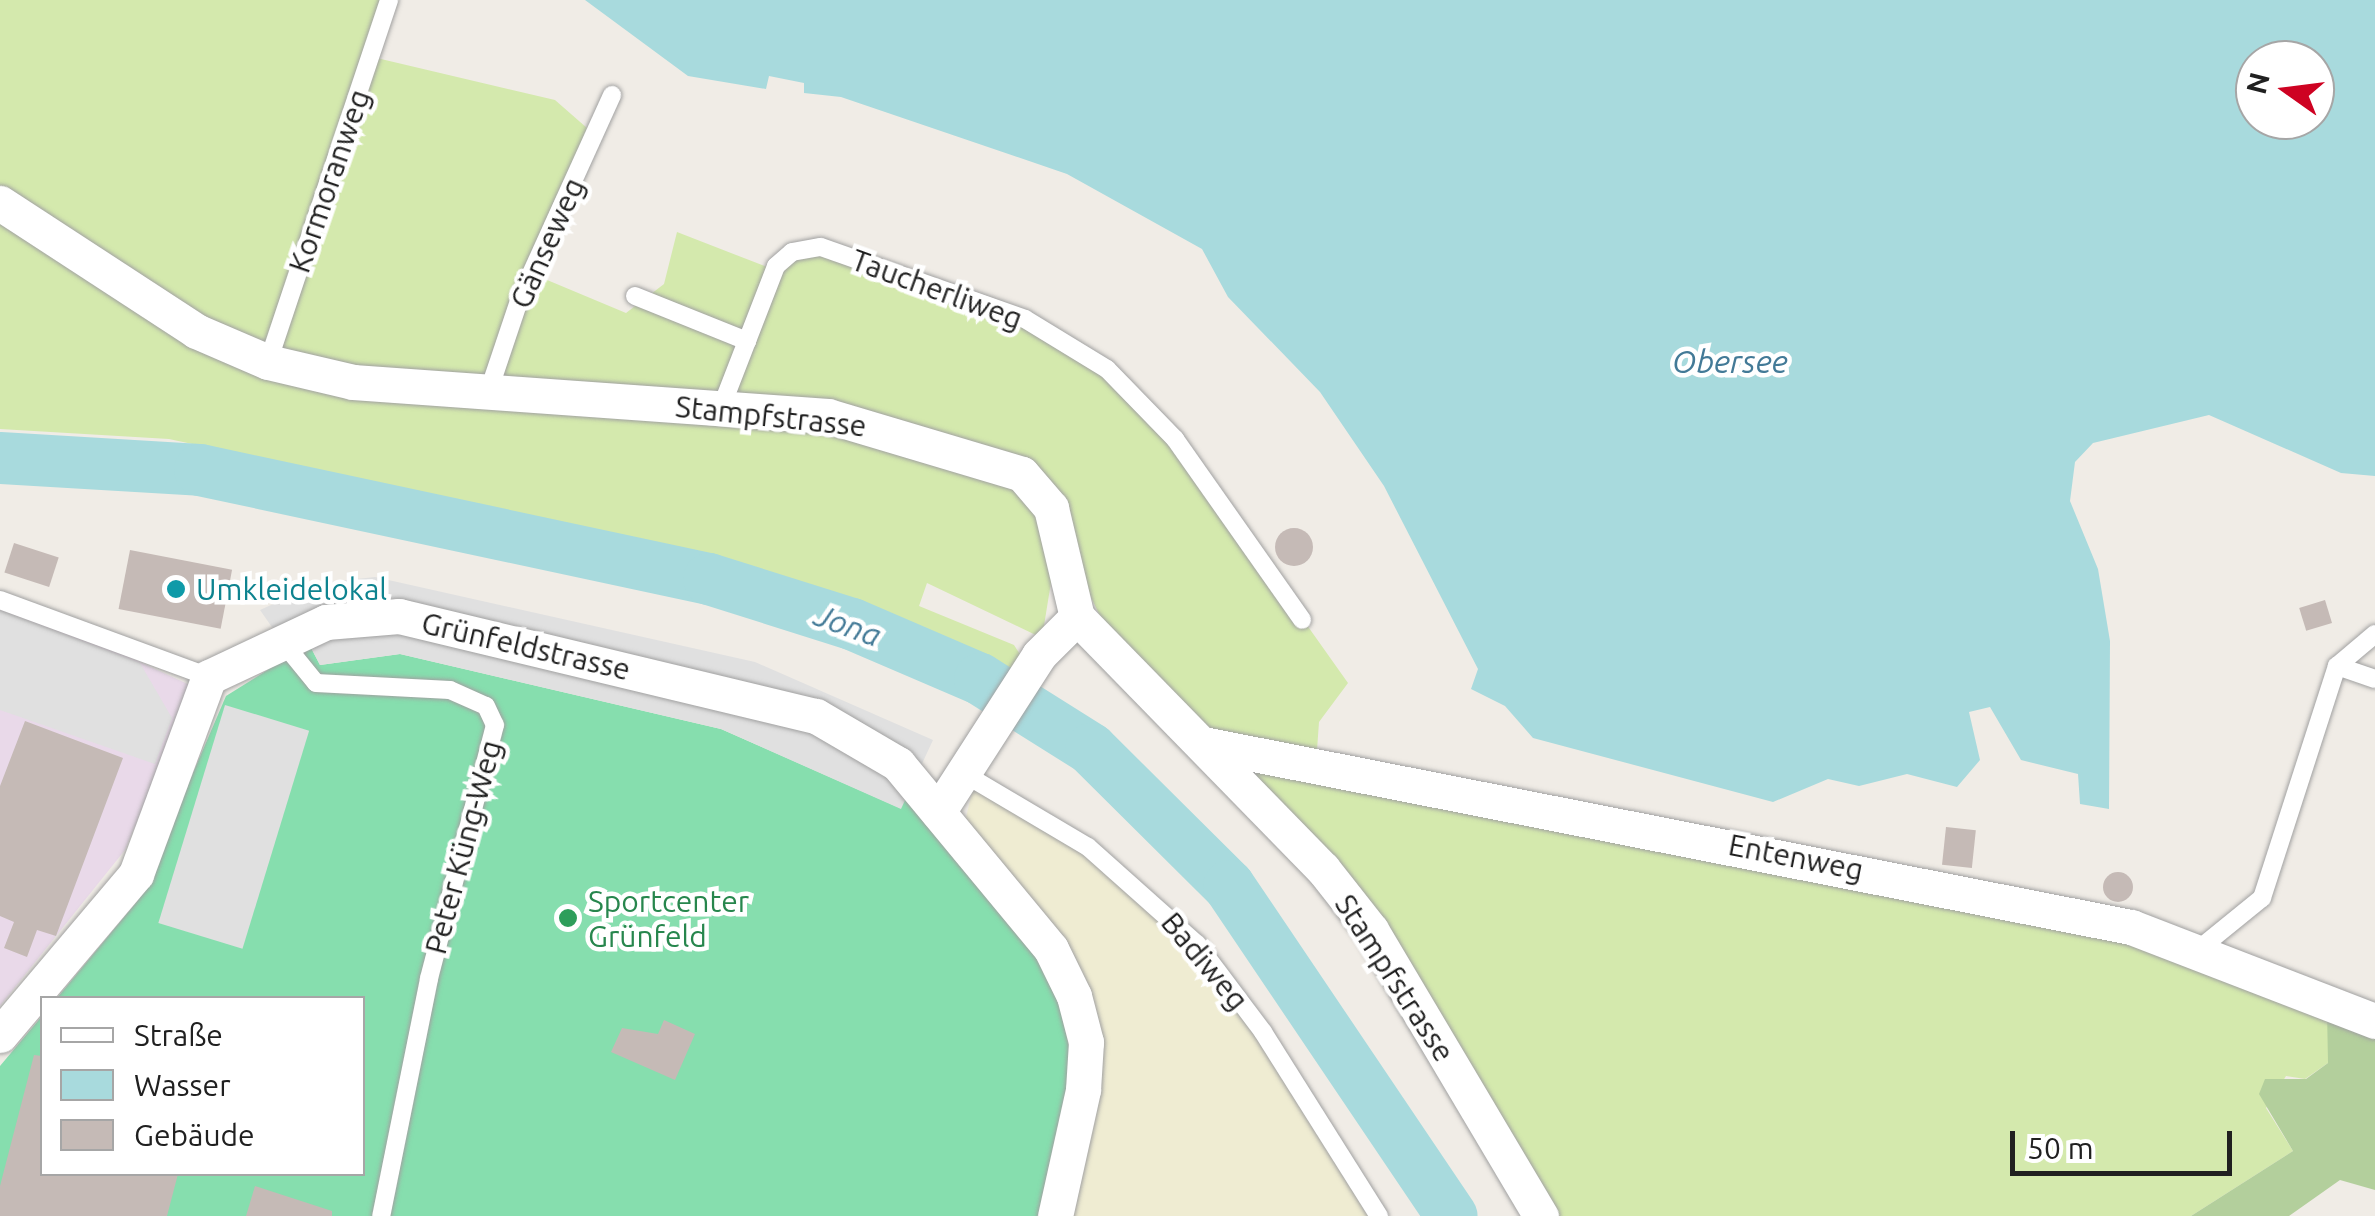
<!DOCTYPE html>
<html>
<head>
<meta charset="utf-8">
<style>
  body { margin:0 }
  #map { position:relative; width:2375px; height:1216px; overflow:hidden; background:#f0ece6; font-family:Ubuntu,sans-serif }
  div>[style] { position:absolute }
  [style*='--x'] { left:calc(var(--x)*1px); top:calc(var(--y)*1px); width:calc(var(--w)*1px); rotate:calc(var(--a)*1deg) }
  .industrial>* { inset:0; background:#e9d9e9 }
  .farmland>* { inset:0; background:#efecd2 }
  .grass>* { inset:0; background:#d4e9ad }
  .forest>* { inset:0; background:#b3cf9c }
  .pitch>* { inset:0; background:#86deae }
  .parking>* { inset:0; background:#e0e0e0; transform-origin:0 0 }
  .water>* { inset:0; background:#a8dadd }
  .river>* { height:52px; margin:-26px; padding:0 26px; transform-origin:26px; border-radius:26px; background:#a8dadd }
  .building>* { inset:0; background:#c5bab6; transform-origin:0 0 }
  .round { border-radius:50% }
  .roads { filter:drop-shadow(0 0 2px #a1a1a1) drop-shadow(0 0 2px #a1a1a1) }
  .service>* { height:18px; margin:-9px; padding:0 9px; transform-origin:9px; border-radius:9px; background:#fff }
  .minor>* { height:35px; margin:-17.5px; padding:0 17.5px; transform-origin:17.5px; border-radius:17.5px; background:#fff }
  .dots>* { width:28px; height:28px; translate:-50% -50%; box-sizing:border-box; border:5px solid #fff; border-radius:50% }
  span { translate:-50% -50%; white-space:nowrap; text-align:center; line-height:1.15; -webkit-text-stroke:9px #fff; paint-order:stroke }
  .street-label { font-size:30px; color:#202020 }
  .culture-label { font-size:30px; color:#0d838f }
  .left { translate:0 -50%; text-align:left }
  .leisure-label { font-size:30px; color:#27864d }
  .water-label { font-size:32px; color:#437a97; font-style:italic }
  .legend { position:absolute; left:40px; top:996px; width:325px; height:180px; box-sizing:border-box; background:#fff; border:2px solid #a6a6a6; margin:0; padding:12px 18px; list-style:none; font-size:30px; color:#202020 }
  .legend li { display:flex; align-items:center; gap:20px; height:50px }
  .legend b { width:50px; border:2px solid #a6a6a6 }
  .north { position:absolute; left:2235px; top:40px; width:100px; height:100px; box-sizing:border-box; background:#fff; border:2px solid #a6a6a6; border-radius:50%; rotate:284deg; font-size:28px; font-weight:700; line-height:40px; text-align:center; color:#202020 }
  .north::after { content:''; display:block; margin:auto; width:35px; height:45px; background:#ce0222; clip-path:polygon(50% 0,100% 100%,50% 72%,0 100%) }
  .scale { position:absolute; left:2010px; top:1131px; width:222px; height:45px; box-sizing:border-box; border:5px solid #202020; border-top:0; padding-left:12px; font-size:30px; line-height:35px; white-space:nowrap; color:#202020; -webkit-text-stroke:8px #fff; paint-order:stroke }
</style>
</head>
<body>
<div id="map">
  <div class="industrial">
    <i style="clip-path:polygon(0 597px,194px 687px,125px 850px,0 1006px)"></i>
  </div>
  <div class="farmland">
    <i style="clip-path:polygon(973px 788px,1083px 854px,1190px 950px,1256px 1037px,1368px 1216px,1064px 1216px,963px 830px)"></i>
  </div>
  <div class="grass">
    <i style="clip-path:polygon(0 0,381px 0,364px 55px,555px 100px,587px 128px,528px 272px,626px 313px,664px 284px,677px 232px,767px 267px,821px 247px,1025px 319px,1107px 369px,1175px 439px,1348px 683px,1319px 722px,1316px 764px,1944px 886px,2330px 1002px,2328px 1063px,2305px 1079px,2286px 1076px,2266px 1108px,2293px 1151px,2191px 1216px,1555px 1216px,1467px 1072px,1100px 616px,1024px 459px,873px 412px,439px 377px,293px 357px,207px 321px,0 187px)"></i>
    <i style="clip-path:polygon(0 218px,237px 364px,806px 426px,1006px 479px,1038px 514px,1053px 570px,1042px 638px,927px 583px,919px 606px,1014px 645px,1023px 659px,1017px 673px,765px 579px,421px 493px,169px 439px,0 429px)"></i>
  </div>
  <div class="forest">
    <i style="clip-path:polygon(2327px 1010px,2375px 1021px,2375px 1190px,2340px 1180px,2289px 1216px,2191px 1216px,2293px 1151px,2259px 1094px,2265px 1079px,2306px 1079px,2328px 1063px)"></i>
  </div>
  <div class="pitch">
    <i style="clip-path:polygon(309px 644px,320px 665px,400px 654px,721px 729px,900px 808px,910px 789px,1054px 980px,1073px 1064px,1041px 1216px,0 1216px,0 1066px,42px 1016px,42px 1174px,362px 1174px,362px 998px,57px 998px,139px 899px,226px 696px)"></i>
  </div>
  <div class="parking">
    <i style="clip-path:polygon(375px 577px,755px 662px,933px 740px,901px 809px,721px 729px,400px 654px,320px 665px,309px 644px,281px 640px,260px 610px,319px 583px)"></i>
    <i style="clip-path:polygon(0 610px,140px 663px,172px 718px,155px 764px,0 710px)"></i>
    <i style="left:225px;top:705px;width:88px;height:228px;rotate:17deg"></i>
  </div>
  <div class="water">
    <i style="clip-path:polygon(evenodd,585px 0,2375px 0,2375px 476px,2341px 473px,2209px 415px,2093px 443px,2075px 462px,2070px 501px,2098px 569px,2110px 641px,2109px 809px,2080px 804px,2078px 774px,2021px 760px,1990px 707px,1969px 712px,1980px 760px,1957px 787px,1907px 774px,1859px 786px,1828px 779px,1773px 802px,1533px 738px,1505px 706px,1471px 689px,1478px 669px,1384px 486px,1320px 392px,1228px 297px,1202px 249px,1067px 174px,841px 97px,804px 93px,804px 83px,769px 76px,766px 89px,688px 76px,585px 0,2255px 60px,2315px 60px,2315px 120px,2255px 120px,2255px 60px)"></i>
  </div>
  <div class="river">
    <i style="--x:0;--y:458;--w:200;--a:3.4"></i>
    <i style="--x:200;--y:470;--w:521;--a:12.09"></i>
    <i style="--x:709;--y:579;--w:150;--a:17.5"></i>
    <i style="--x:852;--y:624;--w:139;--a:23.3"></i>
    <i style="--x:980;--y:679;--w:131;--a:32.2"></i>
    <i style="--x:1091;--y:749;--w:194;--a:44.8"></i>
    <i style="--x:1229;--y:886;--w:398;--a:56"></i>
  </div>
  <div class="building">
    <i class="round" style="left:1275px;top:528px;width:38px;height:38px"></i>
    <i style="left:14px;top:543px;width:47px;height:31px;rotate:18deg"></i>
    <i style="left:130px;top:550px;width:104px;height:60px;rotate:11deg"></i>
    <i style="left:2325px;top:600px;width:24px;height:27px;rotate:73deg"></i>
    <i style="clip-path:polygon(25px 721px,123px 758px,56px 936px,37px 930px,27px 957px,4px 948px,14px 922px,0 916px,0 786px)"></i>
    <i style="left:1946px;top:827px;width:30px;height:38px;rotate:6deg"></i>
    <i class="round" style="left:2103px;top:872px;width:30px;height:30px"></i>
    <i style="clip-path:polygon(664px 1020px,695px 1034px,675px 1080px,611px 1052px,622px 1028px,658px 1034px)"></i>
    <i style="clip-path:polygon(34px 1055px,42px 1056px,42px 1174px,178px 1174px,167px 1216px,0 1216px,0 1186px)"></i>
    <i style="clip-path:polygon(255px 1186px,332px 1211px,332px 1216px,246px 1216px)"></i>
  </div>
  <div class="roads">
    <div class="service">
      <i style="--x:635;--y:296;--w:121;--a:21.9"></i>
      <i style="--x:268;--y:362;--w:382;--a:-71.5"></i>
      <i style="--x:488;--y:393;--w:100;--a:-71.4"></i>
      <i style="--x:520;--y:298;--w:223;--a:-65.6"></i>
      <i style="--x:721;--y:408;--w:152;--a:-68.8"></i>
      <i style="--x:776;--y:266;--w:21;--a:-41"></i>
      <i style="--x:792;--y:252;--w:29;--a:-10"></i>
      <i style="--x:821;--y:247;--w:216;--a:19.4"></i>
      <i style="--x:1025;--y:319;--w:96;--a:31.4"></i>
      <i style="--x:1107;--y:369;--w:98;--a:45.8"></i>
      <i style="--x:1175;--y:439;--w:221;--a:54.9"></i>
      <i style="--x:0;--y:600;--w:223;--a:20.2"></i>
      <i style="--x:281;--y:640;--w:55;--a:50.9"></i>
      <i style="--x:316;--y:683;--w:134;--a:3"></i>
      <i style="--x:450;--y:690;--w:39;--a:24"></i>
      <i style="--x:486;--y:706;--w:21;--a:65"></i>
      <i style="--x:495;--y:725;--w:262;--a:104.6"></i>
      <i style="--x:429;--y:979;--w:242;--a:101.4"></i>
      <i style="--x:2337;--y:666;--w:40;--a:18.9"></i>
      <i style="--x:963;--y:773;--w:145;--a:30.6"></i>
      <i style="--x:1088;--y:847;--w:146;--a:41.7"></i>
      <i style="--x:1197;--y:944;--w:110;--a:53.1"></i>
      <i style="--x:1263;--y:1032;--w:218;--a:57.8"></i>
      <i style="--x:2199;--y:949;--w:81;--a:-39"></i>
      <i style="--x:2262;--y:898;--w:244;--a:-72.1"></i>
      <i style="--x:2337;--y:666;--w:50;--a:-40.1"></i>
    </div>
    <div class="minor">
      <i style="--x:0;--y:203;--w:234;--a:33.1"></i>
      <i style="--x:196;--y:331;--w:78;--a:23.3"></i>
      <i style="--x:268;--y:362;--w:87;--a:13.2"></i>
      <i style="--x:353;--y:382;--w:476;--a:4.1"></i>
      <i style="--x:828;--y:416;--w:202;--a:16.6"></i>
      <i style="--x:1022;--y:474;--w:45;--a:49.5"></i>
      <i style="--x:1051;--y:508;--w:112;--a:76.6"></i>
      <i style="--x:1077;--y:617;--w:352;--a:45.7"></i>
      <i style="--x:1323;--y:869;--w:78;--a:51.8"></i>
      <i style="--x:1371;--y:930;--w:333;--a:59.3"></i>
      <i style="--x:1203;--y:744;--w:946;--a:11.16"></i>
      <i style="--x:2131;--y:927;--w:261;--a:21.1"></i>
      <i style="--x:938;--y:812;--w:187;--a:-57.2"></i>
      <i style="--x:1039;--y:655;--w:54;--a:-45"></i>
      <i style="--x:0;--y:1035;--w:211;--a:-49.8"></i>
      <i style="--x:136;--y:874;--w:210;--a:-69.7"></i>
      <i style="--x:209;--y:677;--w:129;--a:-25.2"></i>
      <i style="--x:326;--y:622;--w:73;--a:-4.7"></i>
      <i style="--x:399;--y:616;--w:429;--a:13.5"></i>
      <i style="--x:816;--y:716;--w:95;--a:30.3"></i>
      <i style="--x:898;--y:764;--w:240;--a:50.4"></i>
      <i style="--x:1051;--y:949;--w:52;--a:63.9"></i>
      <i style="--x:1074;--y:996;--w:48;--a:75.4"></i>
      <i style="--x:1086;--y:1042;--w:48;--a:93.6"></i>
      <i style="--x:1083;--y:1090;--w:129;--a:102.5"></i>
    </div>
  </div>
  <div class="dots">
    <i style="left:176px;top:589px;background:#0f9aa8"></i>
    <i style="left:568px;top:918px;background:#2e9e5b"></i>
  </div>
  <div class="street-label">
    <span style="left:329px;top:181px;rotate:-71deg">Kormoranweg</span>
    <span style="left:547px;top:243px;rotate:-66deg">Gänseweg</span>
    <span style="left:937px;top:289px;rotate:20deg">Taucherliweg</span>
    <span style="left:771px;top:416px;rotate:6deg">Stampfstrasse</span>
    <span style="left:526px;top:646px;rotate:13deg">Grünfeldstrasse</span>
    <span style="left:463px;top:847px;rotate:-75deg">Peter Küng-Weg</span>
    <span style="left:1796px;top:857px;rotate:11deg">Entenweg</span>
    <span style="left:1205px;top:961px;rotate:50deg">Badiweg</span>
    <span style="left:1395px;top:978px;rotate:57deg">Stampfstrasse</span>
  </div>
  <div class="culture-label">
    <span class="left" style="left:196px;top:589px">Umkleidelokal</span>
  </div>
  <div class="leisure-label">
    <span class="left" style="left:588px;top:918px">Sportcenter<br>Grünfeld</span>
  </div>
  <div class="water-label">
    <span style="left:1730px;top:361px">Obersee</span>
    <span style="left:848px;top:625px;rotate:20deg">Jona</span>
  </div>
  <ul class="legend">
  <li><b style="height:12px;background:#fff"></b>Straße</li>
  <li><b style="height:28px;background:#a8dadd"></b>Wasser</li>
  <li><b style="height:28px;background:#c5bab6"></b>Gebäude</li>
  </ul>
  <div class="north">N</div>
  <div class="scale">50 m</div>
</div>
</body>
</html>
